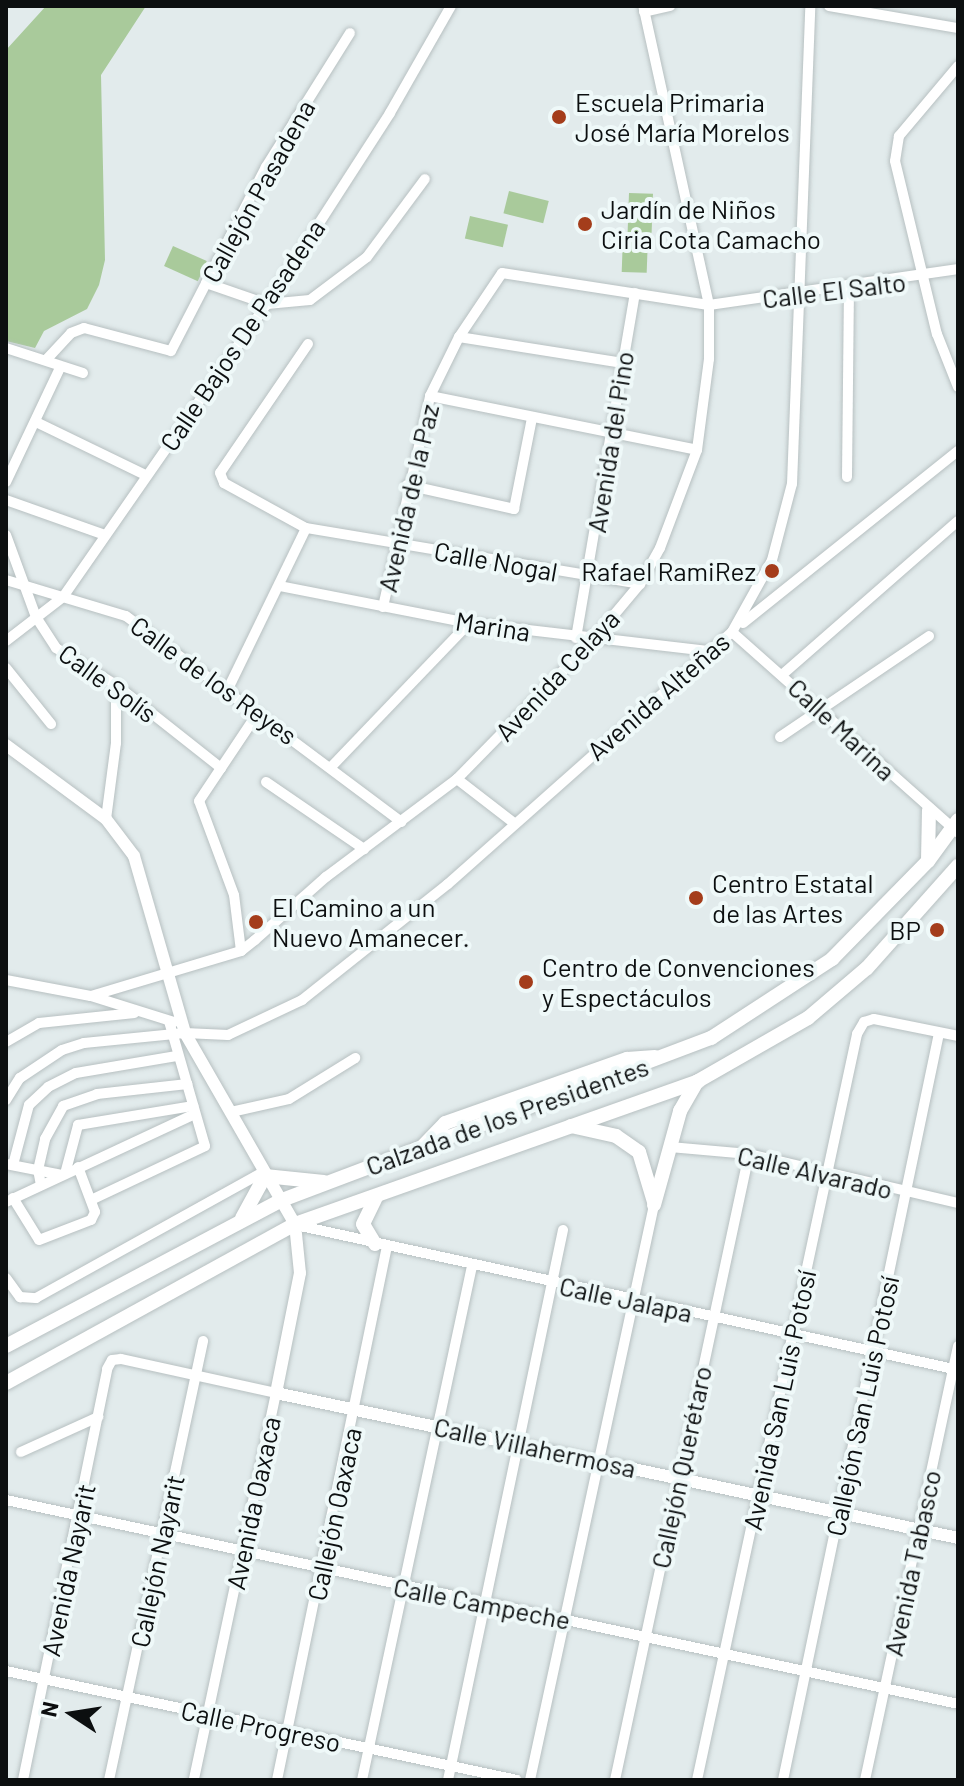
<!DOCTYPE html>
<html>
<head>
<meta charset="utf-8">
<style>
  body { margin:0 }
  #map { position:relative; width:964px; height:1786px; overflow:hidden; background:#e2ebec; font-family:Barlow,sans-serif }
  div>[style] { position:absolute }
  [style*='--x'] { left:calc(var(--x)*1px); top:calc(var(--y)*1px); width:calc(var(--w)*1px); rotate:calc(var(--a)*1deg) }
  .green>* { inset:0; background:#a9ca9b; transform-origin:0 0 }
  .roads { filter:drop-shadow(0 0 2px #b7c0c1) drop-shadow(0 0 2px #b7c0c1) }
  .minor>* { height:10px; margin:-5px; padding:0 5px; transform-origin:5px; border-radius:5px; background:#fff }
  .major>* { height:12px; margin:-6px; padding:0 6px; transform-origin:6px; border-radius:6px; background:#fff }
  .highway>* { height:14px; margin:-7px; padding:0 7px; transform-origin:7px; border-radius:7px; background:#fff }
  .dots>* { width:22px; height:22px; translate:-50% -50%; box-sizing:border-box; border:4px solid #eff9f9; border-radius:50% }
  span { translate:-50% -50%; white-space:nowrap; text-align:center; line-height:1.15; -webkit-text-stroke:8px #eff9f9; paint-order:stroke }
  .poi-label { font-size:26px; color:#0c0f10 }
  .left { translate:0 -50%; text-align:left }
  .right { translate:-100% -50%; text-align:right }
  .street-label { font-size:26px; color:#0c0f10 }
  .frame { position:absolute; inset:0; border:8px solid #0c0f10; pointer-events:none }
  .north { position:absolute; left:32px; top:1674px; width:80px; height:80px; -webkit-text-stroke:6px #eff9f9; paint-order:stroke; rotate:282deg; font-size:22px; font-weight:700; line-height:32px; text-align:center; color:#0c0f10 }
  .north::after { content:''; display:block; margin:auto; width:28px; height:36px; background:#0c0f10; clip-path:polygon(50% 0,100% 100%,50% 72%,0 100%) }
</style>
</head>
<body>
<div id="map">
  <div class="green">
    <i style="clip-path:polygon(46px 6px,146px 6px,101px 75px,105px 260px,99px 285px,87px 309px,44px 331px,35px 348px,6px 341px,6px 50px)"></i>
    <i style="left:509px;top:191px;width:41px;height:23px;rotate:14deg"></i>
    <i style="left:629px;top:193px;width:24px;height:39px;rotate:2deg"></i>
    <i style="left:470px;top:216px;width:39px;height:23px;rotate:13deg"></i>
    <i style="left:623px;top:235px;width:25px;height:37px;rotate:2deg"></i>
    <i style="left:173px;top:246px;width:37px;height:22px;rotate:24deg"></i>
  </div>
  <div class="roads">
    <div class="minor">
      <i style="--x:829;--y:6;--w:131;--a:9.7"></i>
      <i style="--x:644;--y:12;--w:27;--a:-13"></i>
      <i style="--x:958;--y:66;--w:92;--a:130.1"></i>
      <i style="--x:899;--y:136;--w:25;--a:99"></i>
      <i style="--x:895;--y:161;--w:178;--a:76.4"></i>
      <i style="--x:937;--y:334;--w:57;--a:68.4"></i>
      <i style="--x:206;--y:283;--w:65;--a:19"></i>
      <i style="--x:267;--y:304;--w:43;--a:-5.3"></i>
      <i style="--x:310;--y:300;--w:71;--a:-37"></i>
      <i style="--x:367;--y:257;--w:97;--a:-53.4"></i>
      <i style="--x:459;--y:337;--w:166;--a:9"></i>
      <i style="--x:308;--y:344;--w:156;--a:124.3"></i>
      <i style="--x:220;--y:473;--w:11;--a:68"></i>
      <i style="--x:224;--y:483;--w:94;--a:28.8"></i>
      <i style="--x:306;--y:528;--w:339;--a:9.5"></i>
      <i style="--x:6;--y:348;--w:81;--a:18"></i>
      <i style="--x:46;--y:360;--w:37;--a:-47"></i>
      <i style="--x:71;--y:333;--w:14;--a:-21"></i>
      <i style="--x:84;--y:328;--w:90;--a:14.8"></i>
      <i style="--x:171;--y:351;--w:207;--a:-62.7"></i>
      <i style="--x:266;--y:167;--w:158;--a:-57.9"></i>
      <i style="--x:430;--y:396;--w:272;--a:11.4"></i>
      <i style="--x:36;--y:422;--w:121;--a:25.9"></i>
      <i style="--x:847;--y:477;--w:188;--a:-89.4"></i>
      <i style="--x:6;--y:482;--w:126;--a:-64.7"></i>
      <i style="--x:407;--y:485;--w:110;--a:12.6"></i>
      <i style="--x:514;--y:509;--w:93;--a:-78.8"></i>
      <i style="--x:6;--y:500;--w:105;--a:19.5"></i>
      <i style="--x:6;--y:535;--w:87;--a:69.9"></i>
      <i style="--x:36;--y:617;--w:37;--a:57"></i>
      <i style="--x:56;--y:648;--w:70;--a:31.7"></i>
      <i style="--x:116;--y:685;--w:134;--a:38.3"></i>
      <i style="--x:6;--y:580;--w:125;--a:16.7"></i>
      <i style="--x:126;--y:616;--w:344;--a:36.8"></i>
      <i style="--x:280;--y:586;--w:193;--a:11.1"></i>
      <i style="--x:469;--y:623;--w:240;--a:6.7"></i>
      <i style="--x:383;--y:607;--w:216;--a:-77.4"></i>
      <i style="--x:430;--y:396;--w:66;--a:-63.8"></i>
      <i style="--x:459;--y:337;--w:77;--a:-56.1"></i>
      <i style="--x:502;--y:273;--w:209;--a:8.8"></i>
      <i style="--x:709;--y:305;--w:252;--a:-8.2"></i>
      <i style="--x:743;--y:623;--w:275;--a:-38.7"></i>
      <i style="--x:732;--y:632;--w:302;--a:41.6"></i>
      <i style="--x:576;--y:638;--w:350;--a:-80.3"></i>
      <i style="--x:6;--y:641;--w:72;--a:-37.7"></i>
      <i style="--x:63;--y:597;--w:357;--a:-55.2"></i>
      <i style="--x:267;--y:304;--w:227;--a:-57.2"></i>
      <i style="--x:390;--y:113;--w:123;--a:-60.3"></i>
      <i style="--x:6;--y:668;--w:72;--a:51.2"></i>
      <i style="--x:783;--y:674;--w:232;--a:-41.2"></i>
      <i style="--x:226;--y:693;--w:183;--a:-64.1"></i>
      <i style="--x:780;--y:737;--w:180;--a:-34.1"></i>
      <i style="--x:332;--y:766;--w:198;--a:-46.2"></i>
      <i style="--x:457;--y:779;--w:72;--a:37.7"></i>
      <i style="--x:266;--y:782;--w:119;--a:34.4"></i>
      <i style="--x:106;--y:819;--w:77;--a:-82.5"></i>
      <i style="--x:116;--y:743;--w:58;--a:-90"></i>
      <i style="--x:241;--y:951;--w:56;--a:-97.1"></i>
      <i style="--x:234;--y:895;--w:100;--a:-110.4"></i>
      <i style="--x:199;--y:801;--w:105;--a:-56.3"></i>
      <i style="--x:6;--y:980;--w:86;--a:10.7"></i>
      <i style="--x:91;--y:996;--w:87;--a:17.4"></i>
      <i style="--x:91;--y:996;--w:157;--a:-16.7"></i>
      <i style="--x:241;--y:951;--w:18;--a:-38"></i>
      <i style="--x:255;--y:940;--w:95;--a:-41.6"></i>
      <i style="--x:326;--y:877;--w:164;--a:-36.8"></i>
      <i style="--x:457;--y:779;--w:194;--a:-45.6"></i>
      <i style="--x:593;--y:640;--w:73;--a:-50"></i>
      <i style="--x:640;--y:584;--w:41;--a:-60.9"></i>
      <i style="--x:660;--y:548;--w:105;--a:-69.3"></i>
      <i style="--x:697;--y:450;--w:92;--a:-82.5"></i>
      <i style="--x:709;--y:359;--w:54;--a:-90"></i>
      <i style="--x:709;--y:305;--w:306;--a:-102.4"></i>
      <i style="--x:6;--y:1042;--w:38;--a:-30"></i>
      <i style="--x:39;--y:1023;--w:96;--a:-6"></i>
      <i style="--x:6;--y:1100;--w:26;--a:-58"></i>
      <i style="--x:20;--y:1078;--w:50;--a:-33.7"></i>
      <i style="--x:62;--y:1050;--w:23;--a:-18"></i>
      <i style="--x:84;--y:1043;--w:101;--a:-5.7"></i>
      <i style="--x:185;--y:1033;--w:43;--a:2.7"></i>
      <i style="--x:228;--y:1035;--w:82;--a:-25.3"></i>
      <i style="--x:302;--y:1000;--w:186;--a:-38.5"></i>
      <i style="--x:448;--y:884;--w:380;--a:-41.6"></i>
      <i style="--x:732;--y:632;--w:82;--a:-60.9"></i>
      <i style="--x:772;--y:560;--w:79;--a:-75.3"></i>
      <i style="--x:792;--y:484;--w:478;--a:-87.8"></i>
      <i style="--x:231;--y:1112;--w:59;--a:-12.6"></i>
      <i style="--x:289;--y:1099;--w:78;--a:-31.8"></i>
      <i style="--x:670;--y:1147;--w:79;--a:5.1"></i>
      <i style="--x:749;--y:1154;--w:215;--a:13.2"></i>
      <i style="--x:6;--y:1164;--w:57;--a:11.1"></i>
      <i style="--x:13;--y:1165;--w:62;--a:-75.1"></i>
      <i style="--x:29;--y:1105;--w:26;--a:-43"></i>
      <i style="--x:48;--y:1087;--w:31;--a:-27"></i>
      <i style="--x:76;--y:1073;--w:102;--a:-9.6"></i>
      <i style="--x:65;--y:1174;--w:51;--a:-75.1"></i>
      <i style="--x:78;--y:1125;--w:117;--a:-9.4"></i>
      <i style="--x:41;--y:1185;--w:15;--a:-101"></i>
      <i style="--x:38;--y:1170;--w:32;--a:-77"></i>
      <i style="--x:45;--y:1139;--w:38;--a:-61"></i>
      <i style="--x:63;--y:1106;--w:36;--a:-19"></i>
      <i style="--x:97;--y:1094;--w:91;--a:-6.3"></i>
      <i style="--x:13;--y:1198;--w:49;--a:58.2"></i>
      <i style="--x:39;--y:1240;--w:56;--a:-21"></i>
      <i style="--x:91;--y:1220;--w:9;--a:-63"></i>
      <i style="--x:95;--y:1212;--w:48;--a:-110.7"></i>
      <i style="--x:91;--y:1200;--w:126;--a:-25.3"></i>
      <i style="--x:205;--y:1146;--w:130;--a:-106.1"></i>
      <i style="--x:6;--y:1202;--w:208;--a:-25"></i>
      <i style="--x:296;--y:1225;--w:678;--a:12.35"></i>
      <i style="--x:6;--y:1278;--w:24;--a:54"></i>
      <i style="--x:20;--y:1297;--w:16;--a:4"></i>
      <i style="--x:36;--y:1298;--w:260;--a:-29"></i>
      <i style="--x:21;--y:1452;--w:85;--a:-24.4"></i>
      <i style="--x:6;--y:1500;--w:974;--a:12.09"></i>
      <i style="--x:6;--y:1671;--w:522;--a:12.04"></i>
      <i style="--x:23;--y:1780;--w:419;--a:-78.4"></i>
      <i style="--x:107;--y:1369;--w:10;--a:-61"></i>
      <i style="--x:112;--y:1360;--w:9;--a:-6"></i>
      <i style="--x:121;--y:1359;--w:159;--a:12.4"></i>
      <i style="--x:276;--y:1393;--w:396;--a:102"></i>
      <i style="--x:109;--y:1780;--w:449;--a:-77.9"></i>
      <i style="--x:277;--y:1780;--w:545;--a:-78.36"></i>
      <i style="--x:362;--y:1780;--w:526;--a:-77.92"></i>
      <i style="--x:448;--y:1780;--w:562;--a:-78.19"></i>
      <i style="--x:530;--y:1780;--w:588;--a:-77.83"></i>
      <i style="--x:615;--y:1780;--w:640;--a:-77.92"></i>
      <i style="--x:697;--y:1780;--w:763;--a:-77.89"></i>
      <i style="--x:857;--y:1034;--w:14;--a:-60"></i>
      <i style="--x:864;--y:1022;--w:10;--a:-17"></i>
      <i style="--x:874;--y:1019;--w:86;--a:11.4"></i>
      <i style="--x:783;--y:1780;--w:763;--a:-78.2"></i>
      <i style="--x:865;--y:1780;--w:444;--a:-77.9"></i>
    </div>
    <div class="major">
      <i style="--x:6;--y:745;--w:124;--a:36.5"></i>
      <i style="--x:106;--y:819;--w:46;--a:52.9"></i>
      <i style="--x:134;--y:856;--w:184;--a:73.9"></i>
      <i style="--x:185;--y:1033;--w:220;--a:60.1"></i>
      <i style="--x:295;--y:1224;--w:49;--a:84.2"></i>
      <i style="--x:300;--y:1273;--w:122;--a:101.3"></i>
      <i style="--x:276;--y:1393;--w:697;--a:12"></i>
    </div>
    <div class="highway">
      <i style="--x:928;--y:861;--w:51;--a:-88.9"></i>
      <i style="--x:571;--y:1126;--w:46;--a:12.5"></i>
      <i style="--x:616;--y:1136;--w:28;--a:35"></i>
      <i style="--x:639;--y:1152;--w:52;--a:73.3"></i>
      <i style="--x:422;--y:1147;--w:33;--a:-46"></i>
      <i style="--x:445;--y:1123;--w:193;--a:-19.4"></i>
      <i style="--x:627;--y:1059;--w:28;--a:-4"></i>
      <i style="--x:654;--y:1205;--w:98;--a:-74.5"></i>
      <i style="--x:680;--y:1111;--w:34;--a:-60"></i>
      <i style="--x:242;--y:1218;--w:48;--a:-61.3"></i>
      <i style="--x:265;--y:1176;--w:59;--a:5.8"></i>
      <i style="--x:375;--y:1244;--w:23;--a:-121"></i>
      <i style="--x:363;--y:1224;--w:30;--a:-64"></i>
      <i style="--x:6;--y:1346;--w:312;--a:-27.9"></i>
      <i style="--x:282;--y:1200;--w:459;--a:-20.7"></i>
      <i style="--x:711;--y:1038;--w:145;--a:-33.1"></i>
      <i style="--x:832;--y:959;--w:137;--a:-45.6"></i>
      <i style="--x:928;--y:861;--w:51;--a:-53.8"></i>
      <i style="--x:6;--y:1383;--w:330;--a:-28.8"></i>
      <i style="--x:295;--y:1224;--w:428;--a:-19.5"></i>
      <i style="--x:698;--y:1081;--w:127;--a:-29.8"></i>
      <i style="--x:808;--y:1018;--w:77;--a:-40.3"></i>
      <i style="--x:867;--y:968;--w:137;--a:-48.3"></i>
    </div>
  </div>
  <div class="dots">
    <i style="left:559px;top:117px;background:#a43d1b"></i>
    <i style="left:585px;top:224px;background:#a43d1b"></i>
    <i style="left:772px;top:571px;background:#a43d1b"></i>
    <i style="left:696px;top:898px;background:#a43d1b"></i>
    <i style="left:256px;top:922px;background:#a43d1b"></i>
    <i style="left:937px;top:930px;background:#a43d1b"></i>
    <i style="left:526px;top:982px;background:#a43d1b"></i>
  </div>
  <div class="poi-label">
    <span class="left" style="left:575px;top:117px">Escuela Primaria<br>José María Morelos</span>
    <span class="left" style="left:601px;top:224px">Jardín de Niños<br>Ciria Cota Camacho</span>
    <span class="right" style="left:756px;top:571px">Rafael RamiRez</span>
    <span class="left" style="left:712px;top:898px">Centro Estatal<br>de las Artes</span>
    <span class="left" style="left:272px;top:922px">El Camino a un<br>Nuevo Amanecer.</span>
    <span class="right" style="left:921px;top:930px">BP</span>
    <span class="left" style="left:542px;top:982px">Centro de Convenciones<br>y Espectáculos</span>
  </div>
  <div class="street-label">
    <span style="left:258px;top:191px;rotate:-61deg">Callejón Pasadena</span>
    <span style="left:834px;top:290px;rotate:-7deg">Calle El Salto</span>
    <span style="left:242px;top:335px;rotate:-56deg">Calle Bajos De Pasadena</span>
    <span style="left:610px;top:442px;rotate:-81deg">Avenida del Pino</span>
    <span style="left:408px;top:498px;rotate:-77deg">Avenida de la Paz</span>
    <span style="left:496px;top:561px;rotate:10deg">Calle Nogal</span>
    <span style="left:493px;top:626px;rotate:9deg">Marina</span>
    <span style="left:557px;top:675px;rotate:-47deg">Avenida Celaya</span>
    <span style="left:214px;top:680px;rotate:36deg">Calle de los Reyes</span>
    <span style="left:108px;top:683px;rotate:36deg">Calle Solís</span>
    <span style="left:658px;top:696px;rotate:-41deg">Avenida Alteñas</span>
    <span style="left:842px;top:729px;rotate:43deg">Calle Marina</span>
    <span style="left:507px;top:1116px;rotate:-20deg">Calzada de los Presidentes</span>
    <span style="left:815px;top:1172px;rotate:13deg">Calle Alvarado</span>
    <span style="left:626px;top:1299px;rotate:12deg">Calle Jalapa</span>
    <span style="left:779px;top:1400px;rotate:-78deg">Avenida San Luis Potosí</span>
    <span style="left:862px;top:1406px;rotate:-78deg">Callejón San Luis Potosí</span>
    <span style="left:535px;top:1447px;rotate:12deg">Calle Villahermosa</span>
    <span style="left:681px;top:1467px;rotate:-78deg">Callejón Querétaro</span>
    <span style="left:253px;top:1503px;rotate:-78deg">Avenida Oaxaca</span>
    <span style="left:334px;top:1514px;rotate:-78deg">Callejón Oaxaca</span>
    <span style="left:157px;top:1561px;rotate:-78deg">Callejón Nayarit</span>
    <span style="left:912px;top:1563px;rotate:-78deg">Avenida Tabasco</span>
    <span style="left:68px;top:1570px;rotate:-78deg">Avenida Nayarit</span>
    <span style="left:482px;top:1603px;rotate:11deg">Calle Campeche</span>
    <span style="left:261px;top:1726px;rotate:12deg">Calle Progreso</span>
  </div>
  <div class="frame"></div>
  <div class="north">N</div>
</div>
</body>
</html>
